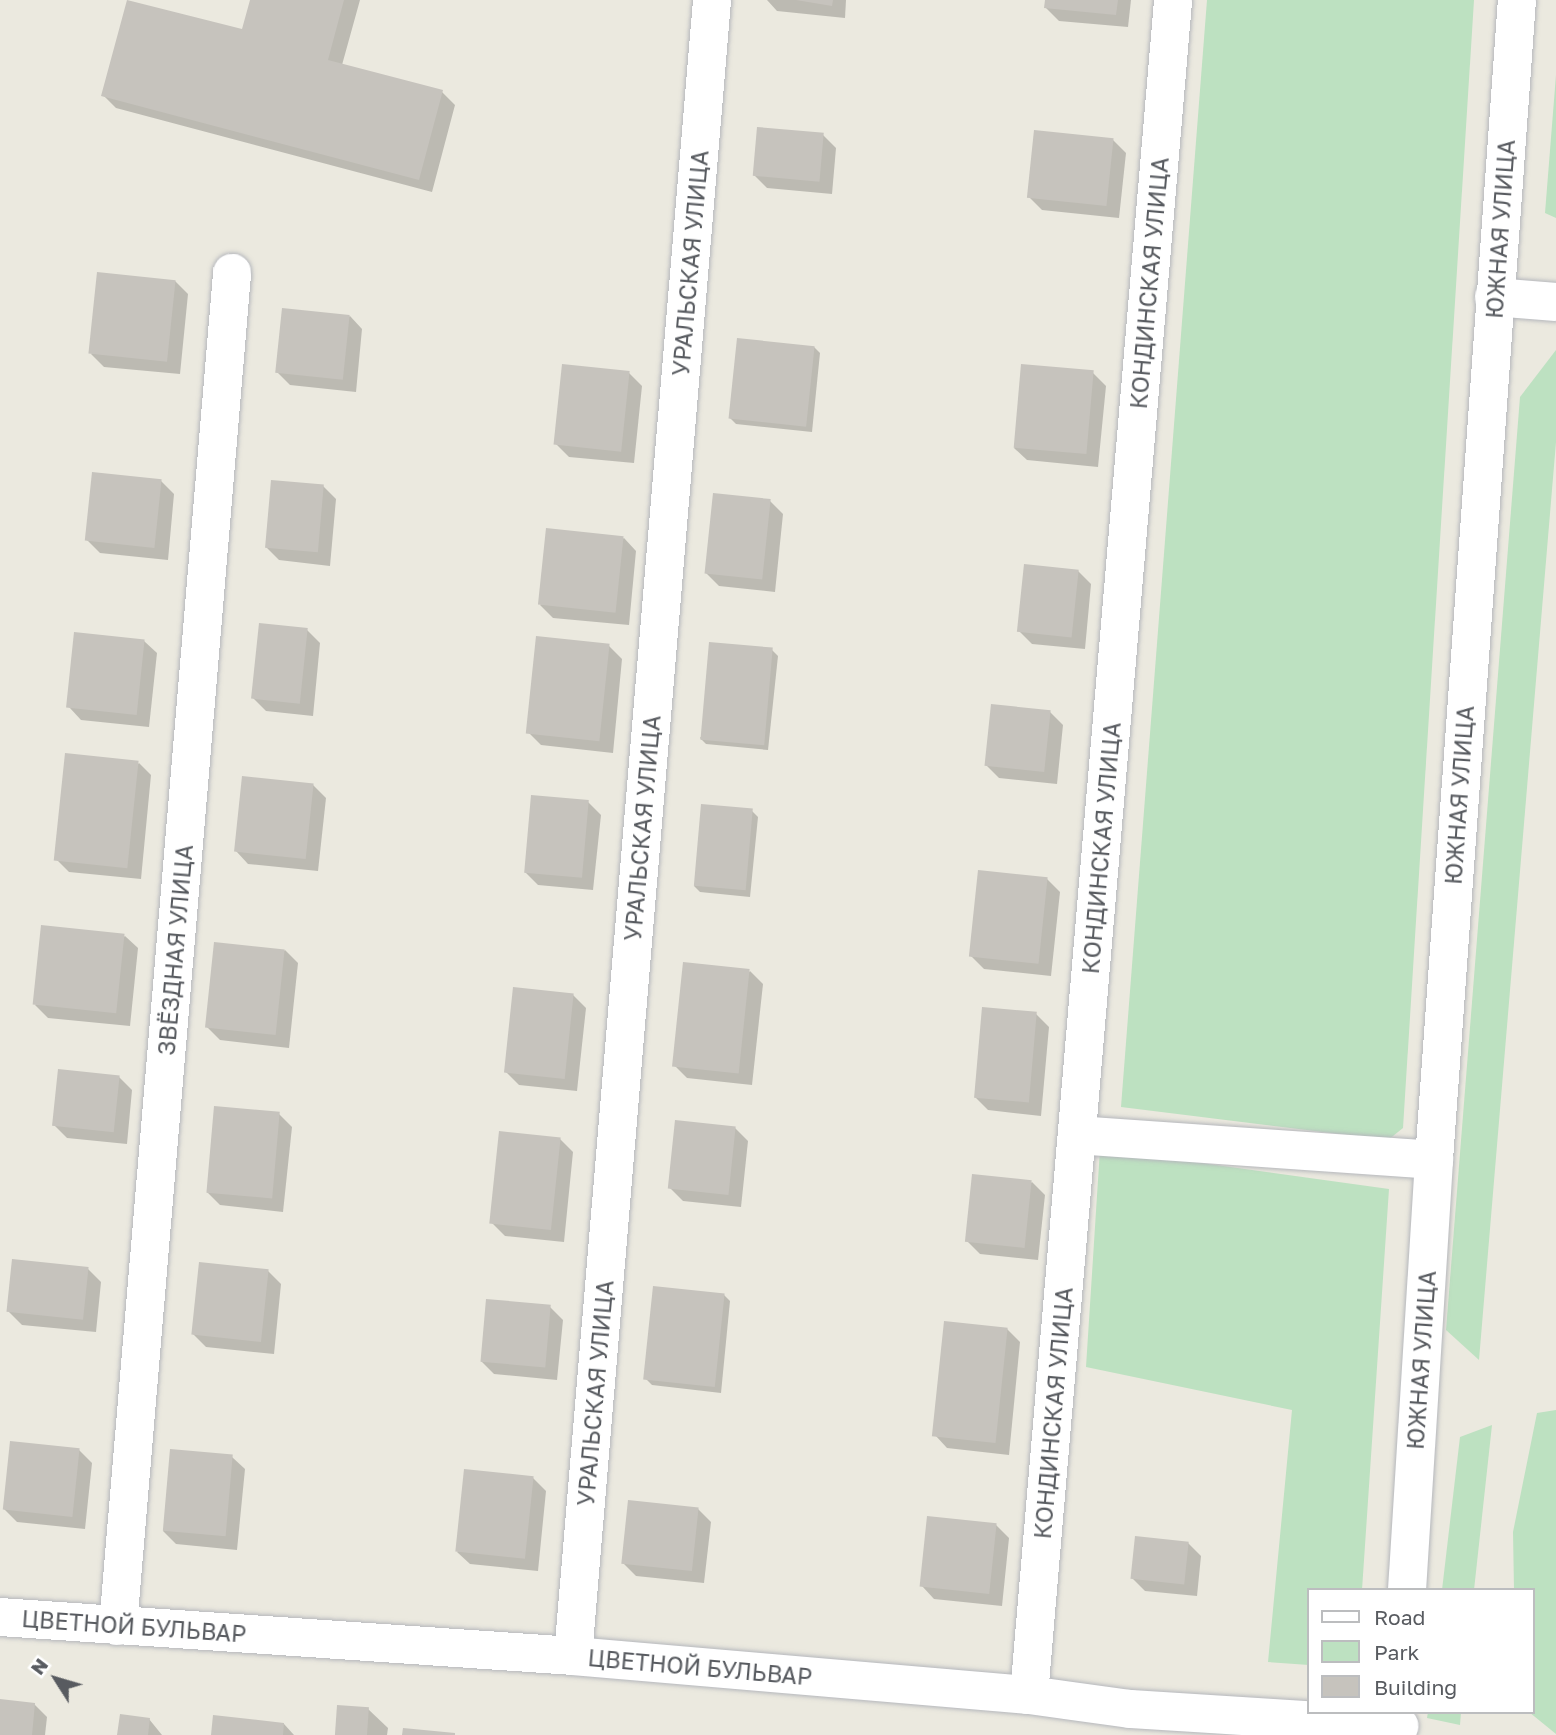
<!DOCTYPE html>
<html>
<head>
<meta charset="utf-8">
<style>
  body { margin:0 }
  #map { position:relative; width:1556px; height:1735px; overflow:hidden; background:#ebe9df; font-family:"Golos Text",sans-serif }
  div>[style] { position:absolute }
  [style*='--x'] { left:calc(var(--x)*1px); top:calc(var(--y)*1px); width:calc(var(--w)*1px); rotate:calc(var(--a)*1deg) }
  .green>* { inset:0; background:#bde1c1 }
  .shadow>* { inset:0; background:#0003 }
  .building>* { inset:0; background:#c6c3bd; transform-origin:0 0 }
  .roads { filter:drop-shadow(0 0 2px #b5b7bc) drop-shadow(0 0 2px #b5b7bc) }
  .minor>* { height:38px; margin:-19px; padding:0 19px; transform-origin:19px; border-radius:19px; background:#fff }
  span { translate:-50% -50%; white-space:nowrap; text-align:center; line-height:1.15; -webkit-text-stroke:7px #fff; paint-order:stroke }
  .street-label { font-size:23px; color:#585b60 }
  .legend { position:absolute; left:1307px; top:1588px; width:228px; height:126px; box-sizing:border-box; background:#fff; border:2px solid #bcbdbf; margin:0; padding:9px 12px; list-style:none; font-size:21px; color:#585b60 }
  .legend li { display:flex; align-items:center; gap:14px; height:35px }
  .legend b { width:35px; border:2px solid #bcbdbf }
  .north { position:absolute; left:21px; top:1644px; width:70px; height:70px; -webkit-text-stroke:5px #fff; paint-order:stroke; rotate:307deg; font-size:19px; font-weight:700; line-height:28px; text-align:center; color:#585b60 }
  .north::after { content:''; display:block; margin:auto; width:24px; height:32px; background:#585b60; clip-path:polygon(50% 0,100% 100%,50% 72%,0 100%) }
</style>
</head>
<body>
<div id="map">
  <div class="green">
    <i style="clip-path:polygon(1207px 0,1474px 0,1403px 1128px,1388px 1140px,1121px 1107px)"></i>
    <i style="clip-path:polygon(1556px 75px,1556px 218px,1545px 213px)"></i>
    <i style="clip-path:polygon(1556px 350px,1556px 442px,1479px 1360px,1446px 1330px,1520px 397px)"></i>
    <i style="clip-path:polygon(1100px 1149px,1389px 1189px,1362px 1590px,1309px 1590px,1309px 1665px,1268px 1662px,1292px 1410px,1086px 1367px)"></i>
    <i style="clip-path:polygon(1556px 1410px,1556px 1734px,1529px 1712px,1533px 1712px,1533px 1590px,1514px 1590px,1513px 1532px,1537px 1413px)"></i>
    <i style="clip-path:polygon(1492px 1425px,1474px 1590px,1442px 1590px,1460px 1437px)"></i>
    <i style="clip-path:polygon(1428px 1712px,1461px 1712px,1460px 1725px,1427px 1718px)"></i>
  </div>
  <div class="shadow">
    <i style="clip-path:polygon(252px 0,360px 0,342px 65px,442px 92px,455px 105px,432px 192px,116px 108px,103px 95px,243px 32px)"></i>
    <i style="clip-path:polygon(767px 0,846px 0,845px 18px,777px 11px)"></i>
    <i style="clip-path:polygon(1047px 0,1131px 0,1128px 27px,1059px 21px,1046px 8px)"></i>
    <i style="clip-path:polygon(823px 135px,836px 148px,832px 194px,767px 188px,754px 175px)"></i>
    <i style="clip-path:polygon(1113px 140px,1126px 153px,1119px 218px,1042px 210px,1029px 197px)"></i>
    <i style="clip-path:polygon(175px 281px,188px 294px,180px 374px,104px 367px,91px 354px)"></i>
    <i style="clip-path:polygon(350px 316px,362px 329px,356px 392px,290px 385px,277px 372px)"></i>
    <i style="clip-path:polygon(814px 347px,820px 353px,812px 432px,736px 424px,730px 418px)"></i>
    <i style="clip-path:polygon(629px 373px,642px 386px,634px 463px,569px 457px,556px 444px)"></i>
    <i style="clip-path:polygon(1093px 373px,1106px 386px,1098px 467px,1027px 460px,1014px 448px)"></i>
    <i style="clip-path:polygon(161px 481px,174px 494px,168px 560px,100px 553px,87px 540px)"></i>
    <i style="clip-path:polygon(323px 486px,336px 499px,330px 566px,279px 560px,266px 547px)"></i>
    <i style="clip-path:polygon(770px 501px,783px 514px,775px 592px,719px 586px,706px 573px)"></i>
    <i style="clip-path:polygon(624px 538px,636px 551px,629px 625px,553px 618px,540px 605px)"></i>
    <i style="clip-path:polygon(1078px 571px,1091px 584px,1085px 649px,1032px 644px,1019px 631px)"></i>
    <i style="clip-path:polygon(307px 630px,320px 643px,313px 716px,266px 711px,253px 698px)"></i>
    <i style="clip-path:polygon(144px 641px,157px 653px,149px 727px,81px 720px,69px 707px)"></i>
    <i style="clip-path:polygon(609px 646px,622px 659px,613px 753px,541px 745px,528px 732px)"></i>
    <i style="clip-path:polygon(772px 650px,778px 656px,768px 750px,706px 744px,700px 738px)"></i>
    <i style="clip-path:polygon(1050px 712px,1063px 725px,1057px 784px,999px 778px,986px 765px)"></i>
    <i style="clip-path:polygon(139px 763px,151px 775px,141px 879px,69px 872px,56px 859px)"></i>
    <i style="clip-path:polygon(313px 785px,326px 798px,318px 871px,248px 864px,236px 851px)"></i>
    <i style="clip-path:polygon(588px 802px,601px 815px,593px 890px,538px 885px,525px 872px)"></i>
    <i style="clip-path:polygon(752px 811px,758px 817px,750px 897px,700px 892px,694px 886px)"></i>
    <i style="clip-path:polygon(1047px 879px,1060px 892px,1051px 976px,984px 969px,971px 956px)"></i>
    <i style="clip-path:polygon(125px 936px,138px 948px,130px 1026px,48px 1018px,35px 1005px)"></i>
    <i style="clip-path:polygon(285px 950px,298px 963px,289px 1048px,220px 1040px,207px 1027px)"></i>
    <i style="clip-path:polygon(750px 971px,763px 984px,752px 1085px,687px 1078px,674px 1065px)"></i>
    <i style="clip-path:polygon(573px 995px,586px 1008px,577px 1091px,519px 1085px,506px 1072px)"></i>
    <i style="clip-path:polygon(1036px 1014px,1049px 1027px,1041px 1116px,988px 1110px,975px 1097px)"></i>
    <i style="clip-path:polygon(119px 1077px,132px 1090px,127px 1144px,67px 1138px,54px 1125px)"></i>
    <i style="clip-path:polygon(279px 1114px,292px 1127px,283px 1212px,220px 1205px,207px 1192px)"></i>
    <i style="clip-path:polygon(735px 1128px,748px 1141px,741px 1207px,683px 1201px,670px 1188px)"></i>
    <i style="clip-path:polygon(560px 1139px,573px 1152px,564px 1242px,505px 1236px,492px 1223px)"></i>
    <i style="clip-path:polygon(1032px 1182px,1045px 1195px,1038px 1260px,980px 1254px,967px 1241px)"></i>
    <i style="clip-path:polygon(88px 1269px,101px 1282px,96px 1332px,22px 1325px,9px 1312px)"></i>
    <i style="clip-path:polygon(268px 1271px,281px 1284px,274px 1354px,206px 1347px,193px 1334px)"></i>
    <i style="clip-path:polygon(724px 1295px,730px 1301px,721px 1393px,652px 1385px,646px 1379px)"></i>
    <i style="clip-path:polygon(550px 1307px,563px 1320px,557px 1380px,494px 1374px,481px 1361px)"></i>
    <i style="clip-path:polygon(1007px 1329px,1020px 1342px,1009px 1455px,947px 1448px,935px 1435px)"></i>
    <i style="clip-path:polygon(79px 1450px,92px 1463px,85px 1529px,17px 1522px,4px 1509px)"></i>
    <i style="clip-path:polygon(232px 1457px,245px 1469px,237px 1550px,176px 1544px,163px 1531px)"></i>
    <i style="clip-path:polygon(533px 1478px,546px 1491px,538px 1571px,470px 1564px,457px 1552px)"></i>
    <i style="clip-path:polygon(698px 1509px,711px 1522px,704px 1583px,636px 1576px,623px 1563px)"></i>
    <i style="clip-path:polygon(996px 1525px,1009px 1538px,1002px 1606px,934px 1599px,922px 1586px)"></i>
    <i style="clip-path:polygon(1188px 1543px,1201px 1556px,1197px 1596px,1145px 1591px,1132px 1578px)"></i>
    <i style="clip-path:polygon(0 1701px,34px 1704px,47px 1717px,45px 1735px,0 1735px)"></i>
    <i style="clip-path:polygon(368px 1709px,388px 1728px,387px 1735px,337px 1735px)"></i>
    <i style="clip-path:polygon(149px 1719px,162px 1735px,119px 1735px)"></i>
    <i style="clip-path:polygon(284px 1724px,294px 1735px,212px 1735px)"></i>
  </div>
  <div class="building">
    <i style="clip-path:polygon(127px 0,242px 29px,250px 0,344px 0,328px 60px,443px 90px,419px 180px,101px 96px)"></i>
    <i style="clip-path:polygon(796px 0,833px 0,832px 6px)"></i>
    <i style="clip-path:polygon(1045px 0,1118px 0,1116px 15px,1044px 8px)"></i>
    <i style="left:757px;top:127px;width:67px;height:49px;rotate:5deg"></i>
    <i style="left:1034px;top:130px;width:80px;height:68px;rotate:6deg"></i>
    <i style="left:97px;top:272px;width:79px;height:82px;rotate:6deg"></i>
    <i style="left:282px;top:308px;width:68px;height:65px;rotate:6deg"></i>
    <i style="left:737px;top:338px;width:78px;height:81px;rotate:6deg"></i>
    <i style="left:562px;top:364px;width:68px;height:81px;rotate:6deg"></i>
    <i style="left:1021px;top:364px;width:73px;height:84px;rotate:5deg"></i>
    <i style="left:92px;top:472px;width:70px;height:69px;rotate:6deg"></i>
    <i style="left:271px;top:480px;width:53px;height:68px;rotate:5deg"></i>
    <i style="left:713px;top:493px;width:58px;height:81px;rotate:6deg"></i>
    <i style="left:546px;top:528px;width:78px;height:77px;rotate:6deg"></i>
    <i style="left:1024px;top:564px;width:55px;height:68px;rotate:6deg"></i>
    <i style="left:259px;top:623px;width:49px;height:76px;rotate:6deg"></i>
    <i style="left:74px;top:632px;width:71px;height:76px;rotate:6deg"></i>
    <i style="left:536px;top:636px;width:74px;height:98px;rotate:6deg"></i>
    <i style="left:709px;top:642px;width:64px;height:98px;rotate:5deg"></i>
    <i style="left:991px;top:704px;width:60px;height:62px;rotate:6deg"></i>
    <i style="left:65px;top:753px;width:74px;height:108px;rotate:6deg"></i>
    <i style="left:242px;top:776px;width:72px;height:76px;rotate:6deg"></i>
    <i style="left:531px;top:795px;width:58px;height:78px;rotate:5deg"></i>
    <i style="left:701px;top:804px;width:52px;height:82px;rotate:5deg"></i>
    <i style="left:978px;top:870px;width:70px;height:87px;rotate:6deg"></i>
    <i style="left:41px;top:925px;width:84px;height:80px;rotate:6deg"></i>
    <i style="left:214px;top:942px;width:71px;height:86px;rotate:6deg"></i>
    <i style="left:683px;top:962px;width:67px;height:105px;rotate:6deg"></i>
    <i style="left:513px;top:987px;width:61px;height:86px;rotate:6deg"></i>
    <i style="left:982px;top:1007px;width:55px;height:91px;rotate:5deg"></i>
    <i style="left:58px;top:1069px;width:62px;height:57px;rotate:6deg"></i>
    <i style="left:214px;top:1106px;width:66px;height:87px;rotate:5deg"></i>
    <i style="left:675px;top:1120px;width:61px;height:69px;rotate:6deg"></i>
    <i style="left:499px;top:1131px;width:62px;height:93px;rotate:6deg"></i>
    <i style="left:972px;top:1174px;width:60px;height:68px;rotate:6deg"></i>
    <i style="left:12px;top:1259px;width:77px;height:53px;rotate:6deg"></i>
    <i style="left:199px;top:1262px;width:70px;height:73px;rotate:6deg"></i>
    <i style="left:653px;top:1286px;width:72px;height:94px;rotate:6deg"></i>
    <i style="left:486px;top:1299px;width:65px;height:63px;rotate:5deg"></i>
    <i style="left:944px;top:1321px;width:64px;height:116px;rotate:6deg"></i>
    <i style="left:10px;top:1441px;width:70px;height:69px;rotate:6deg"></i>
    <i style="left:170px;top:1449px;width:63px;height:82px;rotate:5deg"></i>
    <i style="left:464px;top:1469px;width:70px;height:83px;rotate:6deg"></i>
    <i style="left:628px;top:1500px;width:71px;height:64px;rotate:6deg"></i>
    <i style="left:927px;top:1516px;width:70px;height:71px;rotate:6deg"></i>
    <i style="left:1135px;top:1536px;width:54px;height:43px;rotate:6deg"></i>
    <i style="clip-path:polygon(0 1699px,35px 1703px,32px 1735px,0 1735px)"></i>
    <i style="left:337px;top:1705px;width:32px;height:30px;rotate:4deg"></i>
    <i style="clip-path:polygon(120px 1714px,150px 1718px,148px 1735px,117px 1735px)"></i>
    <i style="clip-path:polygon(213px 1715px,284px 1723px,283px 1735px,211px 1735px)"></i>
    <i style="clip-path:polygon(403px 1728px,455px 1733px,455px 1735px,402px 1735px)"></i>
  </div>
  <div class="roads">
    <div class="minor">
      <i style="--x:1494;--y:297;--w:62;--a:4.6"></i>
      <i style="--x:1077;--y:1135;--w:358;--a:4"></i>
      <i style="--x:1407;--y:1590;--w:431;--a:-86.4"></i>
      <i style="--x:1434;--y:1160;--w:1163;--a:-85.91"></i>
      <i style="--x:0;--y:1617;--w:574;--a:3.89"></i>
      <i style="--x:573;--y:1656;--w:458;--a:4.9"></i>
      <i style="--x:1029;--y:1695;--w:102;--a:7.9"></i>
      <i style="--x:1130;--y:1709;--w:270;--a:3.6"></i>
      <i style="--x:118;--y:1626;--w:1358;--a:-85.18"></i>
      <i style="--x:573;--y:1656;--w:1662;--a:-85.2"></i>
      <i style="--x:1029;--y:1695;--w:1701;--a:-85.14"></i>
    </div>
  </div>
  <div class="street-label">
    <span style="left:1500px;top:229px;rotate:-86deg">ЮЖНАЯ УЛИЦА</span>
    <span style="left:690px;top:263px;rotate:-85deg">УРАЛЬСКАЯ УЛИЦА</span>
    <span style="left:1149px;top:283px;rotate:-85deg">КОНДИНСКАЯ УЛИЦА</span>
    <span style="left:1459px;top:795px;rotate:-86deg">ЮЖНАЯ УЛИЦА</span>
    <span style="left:642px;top:828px;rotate:-85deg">УРАЛЬСКАЯ УЛИЦА</span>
    <span style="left:1101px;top:848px;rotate:-85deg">КОНДИНСКАЯ УЛИЦА</span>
    <span style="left:175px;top:950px;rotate:-85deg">ЗВЁЗДНАЯ УЛИЦА</span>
    <span style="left:1421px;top:1360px;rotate:-86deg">ЮЖНАЯ УЛИЦА</span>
    <span style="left:595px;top:1393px;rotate:-85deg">УРАЛЬСКАЯ УЛИЦА</span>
    <span style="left:1053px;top:1413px;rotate:-85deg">КОНДИНСКАЯ УЛИЦА</span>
    <span style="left:134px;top:1626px;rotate:4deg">ЦВЕТНОЙ БУЛЬВАР</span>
    <span style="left:700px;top:1667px;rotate:5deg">ЦВЕТНОЙ БУЛЬВАР</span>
  </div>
  <ul class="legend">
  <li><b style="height:9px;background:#fff"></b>Road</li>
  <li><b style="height:19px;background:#bde1c1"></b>Park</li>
  <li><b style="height:19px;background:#c6c3bd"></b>Building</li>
  </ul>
  <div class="north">N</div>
</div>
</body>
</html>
